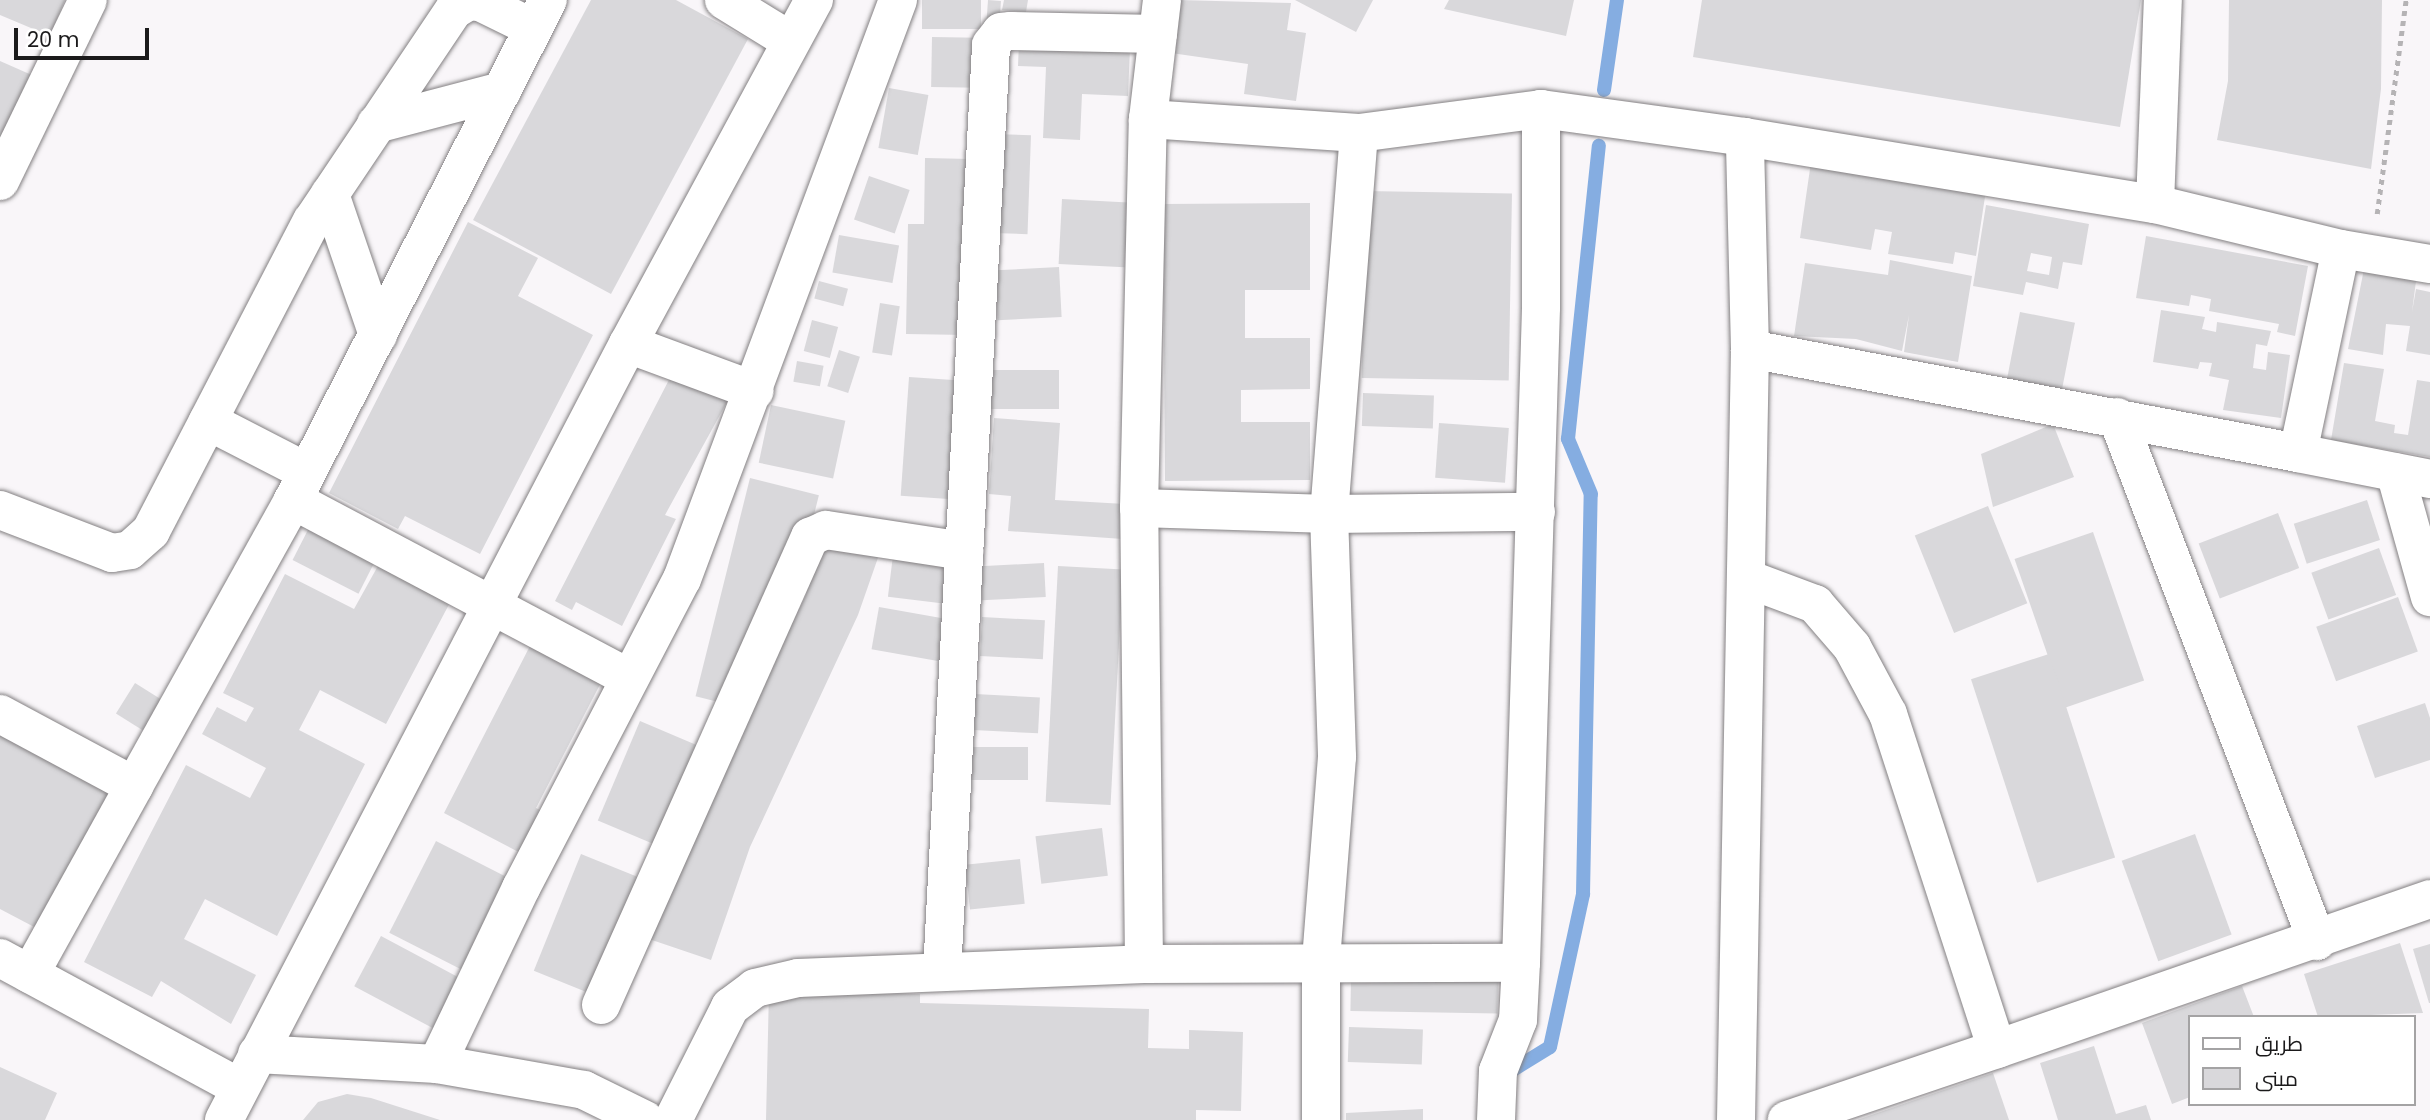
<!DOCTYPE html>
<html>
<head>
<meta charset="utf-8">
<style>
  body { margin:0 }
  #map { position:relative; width:2430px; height:1120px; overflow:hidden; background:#f9f6f9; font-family:Poppins,Cairo,sans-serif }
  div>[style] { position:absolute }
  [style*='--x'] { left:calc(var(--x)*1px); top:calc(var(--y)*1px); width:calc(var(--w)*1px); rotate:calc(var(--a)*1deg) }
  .stream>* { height:14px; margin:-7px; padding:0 7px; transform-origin:7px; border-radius:7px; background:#85ade1 }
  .building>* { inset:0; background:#d9d8db; transform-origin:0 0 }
  .path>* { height:4.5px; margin-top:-2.25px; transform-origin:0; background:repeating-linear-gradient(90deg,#b5b3b5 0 5px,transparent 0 10px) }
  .roads { filter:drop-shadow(0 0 2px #838082) drop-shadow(0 0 2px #838082) }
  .street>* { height:38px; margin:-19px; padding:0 19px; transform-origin:19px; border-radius:19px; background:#fff }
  span { translate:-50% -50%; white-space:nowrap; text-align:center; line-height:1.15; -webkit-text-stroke:5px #fff; paint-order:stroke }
  .legend { position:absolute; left:2188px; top:1015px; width:228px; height:91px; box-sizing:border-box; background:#fff; border:2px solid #a4a3a4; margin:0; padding:9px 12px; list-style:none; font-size:21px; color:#1b1a1b }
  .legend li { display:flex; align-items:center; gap:14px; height:35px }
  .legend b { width:35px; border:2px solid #a4a3a4 }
  .scale { position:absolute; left:14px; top:28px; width:135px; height:32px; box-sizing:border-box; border:4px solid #1b1a1b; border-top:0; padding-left:9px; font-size:21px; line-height:24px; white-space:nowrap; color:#1b1a1b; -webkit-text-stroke:5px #fff; paint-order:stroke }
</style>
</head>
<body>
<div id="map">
  <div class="stream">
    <i style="--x:1604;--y:90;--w:91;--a:-81.8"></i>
    <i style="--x:1508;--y:1073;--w:49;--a:-31.8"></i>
    <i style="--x:1550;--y:1047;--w:157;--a:-77.8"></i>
    <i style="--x:1583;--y:894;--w:400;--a:-88.9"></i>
    <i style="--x:1591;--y:494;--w:60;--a:-112.7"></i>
    <i style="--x:1568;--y:439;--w:295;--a:-84"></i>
  </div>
  <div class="building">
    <i style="clip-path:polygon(0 0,65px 0,50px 36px,0 15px)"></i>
    <i style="clip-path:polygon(591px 0,676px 0,748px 39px,611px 294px,473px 220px)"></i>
    <i style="left:922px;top:0;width:59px;height:29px"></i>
    <i style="left:988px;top:0;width:13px;height:26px;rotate:4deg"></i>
    <i style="clip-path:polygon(1004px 0,1028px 0,1026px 12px,1002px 10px)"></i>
    <i style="clip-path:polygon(1179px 0,1291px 3px,1287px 30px,1306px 33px,1296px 101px,1244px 94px,1248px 64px,1171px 53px)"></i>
    <i style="clip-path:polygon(1295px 0,1373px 0,1356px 32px)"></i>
    <i style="clip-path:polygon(1449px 0,1574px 0,1566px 36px,1444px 9px)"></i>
    <i style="clip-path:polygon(1702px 0,2141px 0,2120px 127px,1693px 57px)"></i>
    <i style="clip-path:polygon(2229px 0,2382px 0,2381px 89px,2371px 169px,2217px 140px,2228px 81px)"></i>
    <i style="left:932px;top:37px;width:47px;height:50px;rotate:1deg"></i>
    <i style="clip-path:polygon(1019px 42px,1130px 48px,1128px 96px,1082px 94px,1080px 140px,1043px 138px,1046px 67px,1018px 66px)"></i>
    <i style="clip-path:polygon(0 61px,34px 76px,0 146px)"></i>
    <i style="left:889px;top:88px;width:40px;height:61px;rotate:10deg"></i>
    <i style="left:995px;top:134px;width:36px;height:99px;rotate:2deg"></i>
    <i style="clip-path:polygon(925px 158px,971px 159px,967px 335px,906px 334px,908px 224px,924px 224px)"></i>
    <i style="clip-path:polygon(1811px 162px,1986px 190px,1976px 256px,1955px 252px,1953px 264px,1888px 254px,1892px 232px,1875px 229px,1871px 250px,1800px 238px)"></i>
    <i style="left:869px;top:176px;width:43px;height:46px;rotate:19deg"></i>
    <i style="left:1365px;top:191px;width:147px;height:187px;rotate:1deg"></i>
    <i style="left:1062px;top:199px;width:66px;height:65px;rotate:3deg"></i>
    <i style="clip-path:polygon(1310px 203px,1310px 290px,1245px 290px,1245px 338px,1310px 338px,1310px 389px,1241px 390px,1241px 422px,1310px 422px,1310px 480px,1165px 481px,1163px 204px)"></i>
    <i style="clip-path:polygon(evenodd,1986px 205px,2089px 224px,2082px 265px,2063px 262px,2058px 289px,2026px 282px,2023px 295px,1973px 286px,1986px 205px,2031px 253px,2052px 257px,2049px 275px,2027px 271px,2031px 253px)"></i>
    <i style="clip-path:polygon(468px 222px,538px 258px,518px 296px,593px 335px,480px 554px,405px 516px,398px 529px,329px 493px)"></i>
    <i style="left:839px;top:235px;width:61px;height:38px;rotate:10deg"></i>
    <i style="clip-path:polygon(2146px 236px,2308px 266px,2295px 336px,2277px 332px,2279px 324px,2209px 311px,2211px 299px,2191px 295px,2189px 306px,2136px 298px)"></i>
    <i style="clip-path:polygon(1890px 260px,1972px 276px,1958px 362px,1904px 352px,1909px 315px,1902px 351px,1856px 339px,1794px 336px,1805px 263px,1888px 275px)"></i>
    <i style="left:1059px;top:267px;width:50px;height:64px;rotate:87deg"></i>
    <i style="clip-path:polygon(2364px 269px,2416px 281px,2412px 312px,2416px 289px,2430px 292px,2430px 355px,2406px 351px,2410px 326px,2386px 324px,2383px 355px,2348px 349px)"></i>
    <i style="left:819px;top:281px;width:30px;height:18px;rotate:15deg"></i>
    <i style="left:880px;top:303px;width:20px;height:50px;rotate:9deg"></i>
    <i style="clip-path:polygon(2161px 310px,2205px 317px,2202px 329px,2216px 332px,2217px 322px,2271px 331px,2267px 346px,2256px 344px,2253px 368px,2266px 370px,2268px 352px,2290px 355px,2281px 418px,2223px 410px,2229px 380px,2209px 376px,2212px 363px,2200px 362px,2198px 369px,2153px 362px)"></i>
    <i style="left:2020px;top:312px;width:56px;height:74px;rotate:11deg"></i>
    <i style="left:812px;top:320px;width:27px;height:32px;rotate:15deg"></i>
    <i style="left:839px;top:350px;width:22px;height:38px;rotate:18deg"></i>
    <i style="left:797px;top:361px;width:27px;height:21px;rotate:10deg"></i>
    <i style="clip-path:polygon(2344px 363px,2384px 369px,2375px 421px,2395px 425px,2394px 433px,2408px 435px,2417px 380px,2430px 382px,2430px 457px,2331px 440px)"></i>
    <i style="left:1059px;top:370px;width:39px;height:71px;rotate:90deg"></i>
    <i style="clip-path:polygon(673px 372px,732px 393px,665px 515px,676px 519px,622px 626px,576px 602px,572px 610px,555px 601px)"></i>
    <i style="left:909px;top:377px;width:59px;height:119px;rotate:4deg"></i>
    <i style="left:1363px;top:393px;width:71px;height:33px;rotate:2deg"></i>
    <i style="left:771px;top:405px;width:76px;height:59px;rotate:12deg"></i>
    <i style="clip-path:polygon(994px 418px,1060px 423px,1055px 500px,1125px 504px,1123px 539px,1008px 531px,1011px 496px,989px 494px)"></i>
    <i style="left:1439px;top:423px;width:70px;height:55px;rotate:4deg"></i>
    <i style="clip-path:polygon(2053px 424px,2074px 477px,1993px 507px,1981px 454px)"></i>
    <i style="left:750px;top:478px;width:71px;height:225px;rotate:14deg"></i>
    <i style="left:2367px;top:500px;width:42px;height:77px;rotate:72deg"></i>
    <i style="left:1988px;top:506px;width:105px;height:79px;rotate:68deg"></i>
    <i style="left:2278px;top:513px;width:59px;height:85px;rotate:69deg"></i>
    <i style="left:313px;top:520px;width:74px;height:45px;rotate:27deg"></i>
    <i style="left:2093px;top:532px;width:157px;height:83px;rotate:71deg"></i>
    <i style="clip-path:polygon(827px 534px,880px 552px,858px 615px,750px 847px,711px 960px,646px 938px,693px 823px,805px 597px)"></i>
    <i style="left:894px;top:547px;width:62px;height:50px;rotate:7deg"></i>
    <i style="left:2379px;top:548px;width:50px;height:72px;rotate:70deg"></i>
    <i style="clip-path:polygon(384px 555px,455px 593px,386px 724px,320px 690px,299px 730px,365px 764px,277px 936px,205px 899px,184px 939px,256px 975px,231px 1024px,161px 981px,152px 997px,84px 962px,186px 765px,250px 798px,266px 768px,202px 734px,217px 707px,246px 722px,254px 708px,223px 693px,285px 574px,354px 609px)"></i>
    <i style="left:1044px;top:563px;width:34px;height:64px;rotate:87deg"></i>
    <i style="left:1058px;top:566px;width:65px;height:236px;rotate:3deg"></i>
    <i style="left:2398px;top:597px;width:58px;height:87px;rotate:70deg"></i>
    <i style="left:879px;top:607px;width:73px;height:43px;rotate:10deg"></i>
    <i style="left:982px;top:617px;width:63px;height:39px;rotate:3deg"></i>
    <i style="clip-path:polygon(532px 642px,607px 671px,536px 808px,548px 814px,526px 856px,444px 813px)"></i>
    <i style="left:2049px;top:654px;width:214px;height:82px;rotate:72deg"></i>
    <i style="left:135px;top:683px;width:32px;height:36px;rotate:32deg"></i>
    <i style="left:975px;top:694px;width:65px;height:36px;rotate:3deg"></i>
    <i style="clip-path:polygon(2425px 703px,2430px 718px,2430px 760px,2375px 778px,2357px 726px)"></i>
    <i style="left:640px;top:721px;width:69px;height:108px;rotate:23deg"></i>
    <i style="clip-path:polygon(0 725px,113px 784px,38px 929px,0 909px)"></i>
    <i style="left:1028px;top:747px;width:33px;height:59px;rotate:90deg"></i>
    <i style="left:1102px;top:828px;width:48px;height:67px;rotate:83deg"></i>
    <i style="left:2195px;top:834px;width:107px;height:78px;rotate:70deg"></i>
    <i style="left:436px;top:841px;width:87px;height:103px;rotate:27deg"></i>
    <i style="left:581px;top:854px;width:74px;height:126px;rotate:22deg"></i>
    <i style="left:1020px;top:859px;width:45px;height:55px;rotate:84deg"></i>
    <i style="left:381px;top:936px;width:94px;height:57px;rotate:28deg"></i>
    <i style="clip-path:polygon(2400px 943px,2423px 1013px,2318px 1017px,2304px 974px)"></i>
    <i style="clip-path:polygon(2430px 944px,2430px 1003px,2429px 1003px,2413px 949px)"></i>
    <i style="left:1351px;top:978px;width:147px;height:33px;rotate:1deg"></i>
    <i style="clip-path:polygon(2242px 986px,2254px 1017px,2190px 1017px,2190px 1097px,2172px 1104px,2142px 1023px)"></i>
    <i style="clip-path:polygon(769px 990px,920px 994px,920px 1003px,1149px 1009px,1148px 1048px,1189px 1049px,1189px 1030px,1243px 1032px,1241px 1111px,1196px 1110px,1196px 1120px,766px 1120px)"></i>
    <i style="left:1349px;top:1027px;width:74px;height:35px;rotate:2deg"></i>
    <i style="clip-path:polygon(2094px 1046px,2116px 1114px,2146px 1105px,2151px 1120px,2058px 1120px,2040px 1063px)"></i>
    <i style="clip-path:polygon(0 1067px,57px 1093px,45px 1120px,0 1120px)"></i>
    <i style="clip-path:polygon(1993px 1073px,2009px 1120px,1857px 1120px)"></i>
    <i style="clip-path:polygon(347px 1094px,371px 1098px,440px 1120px,303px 1120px,318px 1102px)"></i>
    <i style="clip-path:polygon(1423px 1109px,1423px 1120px,1346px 1120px,1346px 1113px)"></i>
  </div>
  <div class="path">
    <i style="--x:2377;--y:214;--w:216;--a:-82.3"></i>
  </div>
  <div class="roads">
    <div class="street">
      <i style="--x:724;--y:0;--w:76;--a:31.6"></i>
      <i style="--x:1148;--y:119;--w:211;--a:3.8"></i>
      <i style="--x:1359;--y:133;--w:382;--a:94.5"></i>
      <i style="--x:1329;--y:514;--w:243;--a:88.1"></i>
      <i style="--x:1337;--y:757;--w:206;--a:94.5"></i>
      <i style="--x:1321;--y:962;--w:158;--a:90"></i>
      <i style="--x:376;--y:124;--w:130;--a:-14.7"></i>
      <i style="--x:1359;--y:133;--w:184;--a:-7.5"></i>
      <i style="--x:1541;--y:109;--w:206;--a:7.8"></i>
      <i style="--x:0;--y:181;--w:201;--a:-64.1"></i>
      <i style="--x:330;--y:194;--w:149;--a:71.2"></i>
      <i style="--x:2155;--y:204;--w:204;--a:-87.8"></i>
      <i style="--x:628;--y:344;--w:135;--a:20.3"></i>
      <i style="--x:1750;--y:349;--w:558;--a:10.75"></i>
      <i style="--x:2298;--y:453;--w:208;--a:-78.1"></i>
      <i style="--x:2117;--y:417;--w:561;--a:69.11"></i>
      <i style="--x:208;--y:421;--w:111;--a:27.3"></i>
      <i style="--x:2298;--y:453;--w:135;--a:11.1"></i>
      <i style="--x:2395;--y:472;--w:130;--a:74.4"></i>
      <i style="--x:293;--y:500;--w:380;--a:27.9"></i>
      <i style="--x:1139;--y:508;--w:190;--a:1.8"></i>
      <i style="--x:1329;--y:514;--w:207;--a:-0.6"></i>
      <i style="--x:0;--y:510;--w:120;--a:21"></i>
      <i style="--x:112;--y:553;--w:18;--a:-9"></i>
      <i style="--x:130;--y:550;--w:28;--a:-42"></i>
      <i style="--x:151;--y:531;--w:349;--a:-62.6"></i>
      <i style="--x:312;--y:221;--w:254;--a:-56.1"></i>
      <i style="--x:454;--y:10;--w:17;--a:-31"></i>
      <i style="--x:469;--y:1;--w:11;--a:5"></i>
      <i style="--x:480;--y:2;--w:59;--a:26.1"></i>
      <i style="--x:1748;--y:579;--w:72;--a:20.5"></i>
      <i style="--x:1815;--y:604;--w:57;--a:49.3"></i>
      <i style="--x:1852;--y:647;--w:76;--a:61.8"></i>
      <i style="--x:1888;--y:714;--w:352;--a:72"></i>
      <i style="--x:1997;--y:1049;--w:222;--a:161.3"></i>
      <i style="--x:0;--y:714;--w:152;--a:28.2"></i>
      <i style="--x:134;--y:786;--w:327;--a:-60.9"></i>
      <i style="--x:293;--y:500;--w:561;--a:-62.98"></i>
      <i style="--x:0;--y:958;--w:272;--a:28.4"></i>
      <i style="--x:1144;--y:964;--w:456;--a:-90.6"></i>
      <i style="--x:1139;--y:508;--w:389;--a:-88.7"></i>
      <i style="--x:1148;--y:119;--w:120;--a:-83.3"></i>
      <i style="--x:942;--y:972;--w:928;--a:-86.97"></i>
      <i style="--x:991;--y:45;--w:16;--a:-52"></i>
      <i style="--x:1001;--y:32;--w:10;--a:-6"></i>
      <i style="--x:1011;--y:31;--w:147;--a:1.2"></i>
      <i style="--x:30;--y:974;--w:215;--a:-61"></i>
      <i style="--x:601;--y:1005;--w:513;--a:-65.94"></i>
      <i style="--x:810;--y:537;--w:17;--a:-24"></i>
      <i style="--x:826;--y:530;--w:140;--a:8.7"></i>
      <i style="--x:1997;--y:1049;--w:458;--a:-19.1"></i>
      <i style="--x:257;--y:1054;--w:180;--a:3.2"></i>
      <i style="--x:437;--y:1064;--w:149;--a:10"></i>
      <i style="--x:584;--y:1090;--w:68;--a:26.2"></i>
      <i style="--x:437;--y:1064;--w:195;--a:-64.5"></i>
      <i style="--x:521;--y:888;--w:348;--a:-62.5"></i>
      <i style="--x:682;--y:579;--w:618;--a:-69.54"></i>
      <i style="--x:224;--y:1120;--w:875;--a:-62.5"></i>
      <i style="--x:628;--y:344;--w:391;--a:-61.6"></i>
      <i style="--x:673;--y:1120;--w:127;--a:-63.2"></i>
      <i style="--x:730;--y:1007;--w:31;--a:-37"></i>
      <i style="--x:755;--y:988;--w:44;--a:-13.1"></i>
      <i style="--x:798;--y:978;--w:346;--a:-2.3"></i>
      <i style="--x:1144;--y:964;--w:377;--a:-0.2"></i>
      <i style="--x:1496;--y:1120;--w:49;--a:-87.7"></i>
      <i style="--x:1498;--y:1071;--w:55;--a:-68.6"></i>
      <i style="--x:1518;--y:1020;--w:57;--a:-87"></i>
      <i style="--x:1521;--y:963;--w:656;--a:-88.25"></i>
      <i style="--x:1541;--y:307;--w:198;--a:-90"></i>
      <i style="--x:1736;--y:1120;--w:771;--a:-88.96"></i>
      <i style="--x:1750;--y:349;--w:212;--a:-91.4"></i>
      <i style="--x:1745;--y:137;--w:415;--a:9.3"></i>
      <i style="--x:2155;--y:204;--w:191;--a:13.6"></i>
      <i style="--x:2341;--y:249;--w:90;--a:9.6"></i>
    </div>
  </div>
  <ul class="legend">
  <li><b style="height:9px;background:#fff"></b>طريق</li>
  <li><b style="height:19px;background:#d9d8db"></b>مبنى</li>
  </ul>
  <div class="scale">20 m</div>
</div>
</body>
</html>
